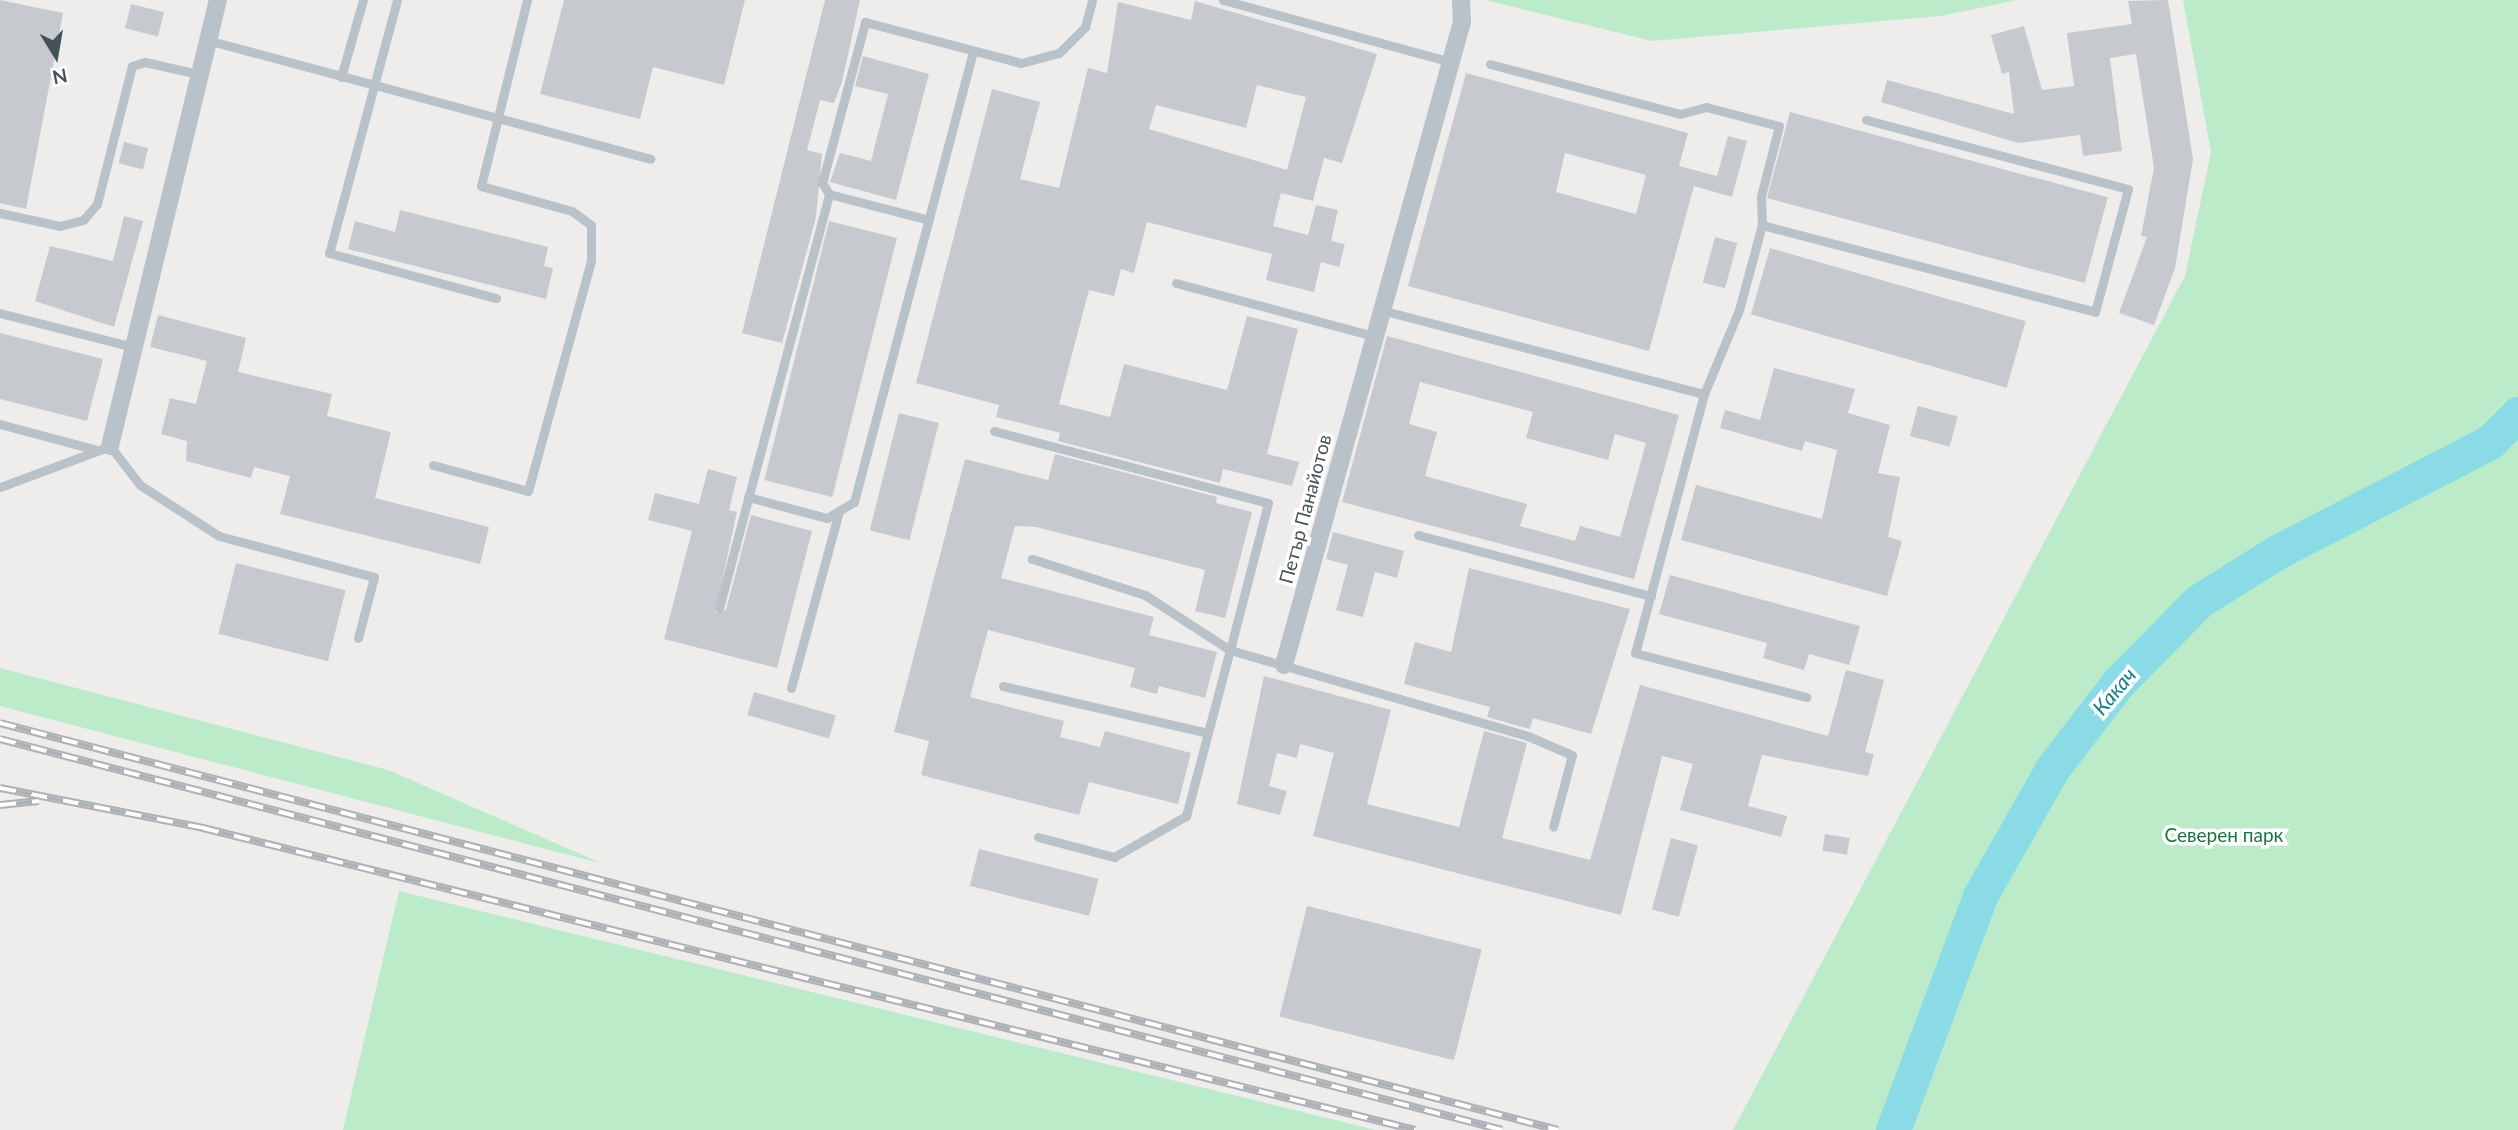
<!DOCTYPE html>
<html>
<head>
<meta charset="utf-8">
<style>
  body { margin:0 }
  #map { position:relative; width:2518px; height:1130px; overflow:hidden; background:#efecec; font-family:Lato,sans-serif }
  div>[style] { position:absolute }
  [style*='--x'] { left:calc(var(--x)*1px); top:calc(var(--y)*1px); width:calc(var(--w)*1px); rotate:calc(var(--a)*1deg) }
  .green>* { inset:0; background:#bbebc9 }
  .river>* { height:35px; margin:-17.5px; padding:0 17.5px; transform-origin:17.5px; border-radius:17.5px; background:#8bdbe6 }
  .building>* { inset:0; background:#c6cacf; transform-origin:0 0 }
  .service>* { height:9px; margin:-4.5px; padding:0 4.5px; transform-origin:4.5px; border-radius:4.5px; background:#b8c2c8 }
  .minor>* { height:18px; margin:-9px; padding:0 9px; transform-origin:9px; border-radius:9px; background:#b8c2c8 }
  .rail>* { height:8px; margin-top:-4px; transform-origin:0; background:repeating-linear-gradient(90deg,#fff 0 16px,#aeb2b6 0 32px); box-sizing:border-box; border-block:2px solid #aeb2b6 }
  span { translate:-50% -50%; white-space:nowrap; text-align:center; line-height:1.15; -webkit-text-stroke:7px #fff; paint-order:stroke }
  .street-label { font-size:19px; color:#455158 }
  .park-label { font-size:19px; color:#1b743f }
  .water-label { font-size:21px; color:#14818f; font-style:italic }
  .north { position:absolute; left:21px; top:21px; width:70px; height:70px; -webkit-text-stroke:5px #fff; paint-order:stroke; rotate:169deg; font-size:19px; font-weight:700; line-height:28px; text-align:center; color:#455158 }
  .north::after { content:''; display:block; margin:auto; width:24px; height:32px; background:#455158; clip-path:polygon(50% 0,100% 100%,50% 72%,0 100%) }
</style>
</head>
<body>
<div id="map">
  <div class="green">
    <i style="clip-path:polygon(1486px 0,2017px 0,1941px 16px,1652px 41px)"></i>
    <i style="clip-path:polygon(2183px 0,2518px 0,2518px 1130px,1733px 1130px,2185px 276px,2211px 152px)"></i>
    <i style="clip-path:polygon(0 668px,388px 770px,603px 864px,0 706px)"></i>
    <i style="clip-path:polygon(399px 891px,1376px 1130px,343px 1130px)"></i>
  </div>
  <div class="river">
    <i style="--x:1893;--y:1130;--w:250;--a:-69.6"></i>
    <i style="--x:1980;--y:896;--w:146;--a:-60.4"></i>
    <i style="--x:2052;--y:769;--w:108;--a:-52.5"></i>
    <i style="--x:2118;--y:683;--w:115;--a:-45.4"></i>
    <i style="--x:2199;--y:601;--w:92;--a:-32.1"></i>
    <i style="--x:2277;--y:552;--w:240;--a:-27.3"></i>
    <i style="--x:2490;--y:442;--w:40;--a:-45"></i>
  </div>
  <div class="building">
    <i style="clip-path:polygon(0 0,63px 13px,26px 209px,0 203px)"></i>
    <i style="clip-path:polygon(564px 0,745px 0,724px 85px,653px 67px,640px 119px,540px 94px)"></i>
    <i style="clip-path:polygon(825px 0,860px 0,842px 82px,834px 103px,820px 100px,807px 150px,822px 154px,816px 217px,782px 343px,742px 333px)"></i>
    <i style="clip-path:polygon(2168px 0,2193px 159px,2175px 268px,2154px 325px,2119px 313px,2147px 237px,2141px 236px,2154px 168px,2136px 54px,2110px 58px,2122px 151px,2083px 156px,2080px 135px,2018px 143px,1881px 102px,1887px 80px,2014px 114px,2009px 72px,2002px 74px,1991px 35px,2024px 26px,2042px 90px,2074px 86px,2067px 33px,2132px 24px,2128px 1px)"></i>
    <i style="clip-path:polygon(evenodd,1195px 1px,1377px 54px,1342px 163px,1324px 158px,1313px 201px,1281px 193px,1273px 226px,1308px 235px,1316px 205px,1338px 210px,1331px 241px,1345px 244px,1339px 267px,1321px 262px,1314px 292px,1266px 280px,1272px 254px,1147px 222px,1134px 273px,1121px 269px,1114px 296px,1089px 290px,1059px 404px,1110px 417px,1124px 364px,1227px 390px,1247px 316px,1298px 329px,1267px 454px,1299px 462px,1292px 486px,1223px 469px,1220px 483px,1058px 441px,1060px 433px,996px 417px,999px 405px,916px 383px,992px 89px,1040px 102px,1020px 179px,1059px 188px,1088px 68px,1107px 73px,1118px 2px,1191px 20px,1195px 1px,1257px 85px,1306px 97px,1287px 170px,1149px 129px,1156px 105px,1246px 128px,1257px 85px)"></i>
    <i style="left:131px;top:4px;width:34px;height:25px;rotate:14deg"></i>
    <i style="clip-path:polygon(863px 56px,929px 74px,896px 200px,830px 182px,840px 153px,871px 161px,888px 94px,855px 86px)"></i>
    <i style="clip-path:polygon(evenodd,1466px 73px,1688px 133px,1679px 166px,1717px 176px,1728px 136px,1747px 141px,1732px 197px,1694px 186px,1649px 351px,1408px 286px,1466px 73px,1565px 153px,1646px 175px,1636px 214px,1556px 192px,1565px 153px)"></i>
    <i style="left:1790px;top:112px;width:329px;height:89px;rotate:15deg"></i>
    <i style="left:124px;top:142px;width:25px;height:22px;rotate:14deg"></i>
    <i style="clip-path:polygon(400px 210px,548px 247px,544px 266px,553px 268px,546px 299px,348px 249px,355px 221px,395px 232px)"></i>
    <i style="clip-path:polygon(124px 216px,143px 221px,114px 327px,35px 301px,50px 246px,113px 261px)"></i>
    <i style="left:829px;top:221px;width:70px;height:267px;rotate:14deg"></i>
    <i style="left:1715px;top:237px;width:23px;height:47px;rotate:15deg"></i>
    <i style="left:1770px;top:248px;width:266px;height:69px;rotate:16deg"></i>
    <i style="clip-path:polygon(158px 315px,246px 338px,238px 372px,332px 394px,327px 416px,391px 432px,375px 498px,489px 527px,480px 564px,280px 514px,290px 476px,254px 467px,251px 478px,186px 461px,187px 441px,161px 434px,170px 398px,196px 404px,207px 361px,150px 347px)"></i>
    <i style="clip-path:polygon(0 333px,103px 359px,87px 421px,0 399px)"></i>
    <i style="clip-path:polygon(evenodd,1387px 336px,1679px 415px,1634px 579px,1342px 502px,1387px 336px,1420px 382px,1533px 412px,1526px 438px,1608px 460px,1615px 434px,1646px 443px,1620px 537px,1580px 526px,1575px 541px,1520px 526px,1527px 504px,1425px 476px,1437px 432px,1409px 424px,1420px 382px)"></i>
    <i style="clip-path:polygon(1774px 368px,1855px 389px,1848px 413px,1890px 425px,1878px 473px,1900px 477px,1888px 537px,1902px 541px,1887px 596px,1681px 540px,1696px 485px,1822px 519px,1837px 450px,1805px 441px,1802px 451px,1720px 428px,1725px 410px,1760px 420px)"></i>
    <i style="left:1918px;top:406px;width:41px;height:31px;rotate:15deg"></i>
    <i style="left:899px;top:413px;width:41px;height:121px;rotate:14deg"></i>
    <i style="clip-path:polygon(1055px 454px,1217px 497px,1216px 503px,1252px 512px,1225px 618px,1195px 611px,1205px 570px,1036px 527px,1015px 526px,1001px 578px,1154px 617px,1149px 635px,1217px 652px,1205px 698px,1159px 686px,1157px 694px,1130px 687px,1135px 668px,988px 630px,970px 697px,1064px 721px,1060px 737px,1100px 747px,1105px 731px,1191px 753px,1178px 804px,1089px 782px,1079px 815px,1011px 798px,921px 775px,929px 741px,894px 732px,965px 459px,1048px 480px)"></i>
    <i style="clip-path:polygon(708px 469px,737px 477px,729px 510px,737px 512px,715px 613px,726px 610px,751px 515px,812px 531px,777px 668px,664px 639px,692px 531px,648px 520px,655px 493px,699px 504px)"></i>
    <i style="clip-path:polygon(1333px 532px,1404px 551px,1397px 578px,1375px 572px,1363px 617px,1336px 610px,1348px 565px,1326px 559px)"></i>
    <i style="left:236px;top:563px;width:113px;height:73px;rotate:14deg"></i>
    <i style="clip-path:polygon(1469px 568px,1630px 609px,1591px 734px,1533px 718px,1530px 729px,1487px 717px,1490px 707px,1404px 684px,1415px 642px,1451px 652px)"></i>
    <i style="clip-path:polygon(1670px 575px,1860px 626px,1849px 665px,1809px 654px,1804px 670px,1763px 658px,1767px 643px,1659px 614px)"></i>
    <i style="clip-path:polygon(1846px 670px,1884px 680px,1865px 752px,1874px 754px,1868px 776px,1762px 755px,1748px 806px,1787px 816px,1781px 837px,1680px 810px,1693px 764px,1662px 756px,1621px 915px,1313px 836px,1334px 753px,1300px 744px,1297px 758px,1277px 753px,1269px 786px,1287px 791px,1280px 815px,1237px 804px,1264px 676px,1391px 710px,1367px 804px,1459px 827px,1484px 731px,1527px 743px,1502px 838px,1590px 860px,1640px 685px,1828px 736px)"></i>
    <i style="left:754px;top:692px;width:85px;height:24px;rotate:16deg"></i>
    <i style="left:1825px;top:834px;width:25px;height:17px;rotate:9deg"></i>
    <i style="left:1671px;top:838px;width:28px;height:74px;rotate:15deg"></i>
    <i style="left:979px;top:849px;width:123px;height:38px;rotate:14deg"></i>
    <i style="left:1307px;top:906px;width:180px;height:114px;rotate:14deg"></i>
  </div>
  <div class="service">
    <i style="--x:397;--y:0;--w:262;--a:105"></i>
    <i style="--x:329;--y:253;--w:173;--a:15.1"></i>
    <i style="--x:1223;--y:0;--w:236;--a:15.2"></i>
    <i style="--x:207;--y:40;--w:459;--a:15"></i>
    <i style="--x:1490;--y:64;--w:196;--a:14.7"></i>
    <i style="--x:1680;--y:114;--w:27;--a:-15"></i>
    <i style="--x:1706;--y:107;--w:75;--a:14.6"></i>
    <i style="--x:1779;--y:126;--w:72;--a:104.4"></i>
    <i style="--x:1761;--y:196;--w:29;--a:88"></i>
    <i style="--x:341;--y:77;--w:80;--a:-74.1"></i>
    <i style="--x:829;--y:194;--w:103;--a:14.6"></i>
    <i style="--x:0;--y:213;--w:61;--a:12.2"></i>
    <i style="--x:60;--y:226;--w:24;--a:-15"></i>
    <i style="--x:83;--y:220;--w:21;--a:-49"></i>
    <i style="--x:97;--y:204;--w:142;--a:-75.8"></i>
    <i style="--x:132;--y:66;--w:14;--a:-17"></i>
    <i style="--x:145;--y:62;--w:54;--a:12.8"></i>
    <i style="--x:1176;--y:283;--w:205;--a:15"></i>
    <i style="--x:1381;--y:310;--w:334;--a:14.6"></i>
    <i style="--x:1704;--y:394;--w:268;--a:104.9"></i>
    <i style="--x:1635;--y:653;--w:177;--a:14.4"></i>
    <i style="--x:0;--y:313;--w:137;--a:14.3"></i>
    <i style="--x:1704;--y:394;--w:91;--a:-67.4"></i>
    <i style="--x:1739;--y:310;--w:88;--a:-74.9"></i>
    <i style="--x:1762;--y:225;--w:344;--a:14.6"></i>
    <i style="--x:2095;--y:312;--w:127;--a:-75"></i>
    <i style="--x:2128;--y:189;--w:271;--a:-165.2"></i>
    <i style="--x:0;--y:424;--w:100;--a:15"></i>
    <i style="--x:994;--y:431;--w:283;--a:14.7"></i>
    <i style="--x:1268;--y:503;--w:152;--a:104.5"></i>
    <i style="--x:1230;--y:650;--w:101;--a:-147.1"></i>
    <i style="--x:1145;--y:595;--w:119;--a:-162.3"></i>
    <i style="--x:433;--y:465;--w:98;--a:15.3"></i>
    <i style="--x:528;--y:491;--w:239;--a:-74.7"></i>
    <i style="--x:591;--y:260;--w:35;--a:-90"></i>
    <i style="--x:591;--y:225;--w:24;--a:-144"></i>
    <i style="--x:572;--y:211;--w:94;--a:-164.6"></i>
    <i style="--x:481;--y:186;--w:192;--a:-76.1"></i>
    <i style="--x:0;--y:487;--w:117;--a:-20.4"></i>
    <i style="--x:110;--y:446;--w:49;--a:52.4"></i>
    <i style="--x:140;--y:485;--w:94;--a:32.8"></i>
    <i style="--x:219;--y:536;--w:160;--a:14.8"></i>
    <i style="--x:374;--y:577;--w:63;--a:104.7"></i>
    <i style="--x:748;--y:497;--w:82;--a:14.9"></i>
    <i style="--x:827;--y:518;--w:31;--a:-31"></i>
    <i style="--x:854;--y:502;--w:466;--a:-75.2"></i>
    <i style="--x:1418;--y:535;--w:241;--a:14.7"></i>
    <i style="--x:719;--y:608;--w:428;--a:-75.1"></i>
    <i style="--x:829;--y:194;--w:13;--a:-122"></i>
    <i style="--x:822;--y:183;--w:167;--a:-75"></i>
    <i style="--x:865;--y:22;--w:161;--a:14.7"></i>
    <i style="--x:1021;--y:63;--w:39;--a:-15"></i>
    <i style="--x:1059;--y:53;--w:37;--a:-45"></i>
    <i style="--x:1085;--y:27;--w:28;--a:-75"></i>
    <i style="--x:1003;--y:686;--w:210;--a:12.9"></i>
    <i style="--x:791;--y:688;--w:183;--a:-74.8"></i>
    <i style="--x:1038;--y:837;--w:79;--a:14.7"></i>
    <i style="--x:1114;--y:857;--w:83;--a:-29.7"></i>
    <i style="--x:1186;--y:816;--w:172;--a:-75.2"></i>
    <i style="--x:1230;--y:650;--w:310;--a:16.1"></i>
    <i style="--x:1528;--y:736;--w:48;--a:23.4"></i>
    <i style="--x:1572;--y:755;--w:74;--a:104.8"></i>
  </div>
  <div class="minor">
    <i style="--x:110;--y:446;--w:459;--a:-76.4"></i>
    <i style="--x:1284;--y:665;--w:667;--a:-74.53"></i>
    <i style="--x:1462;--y:22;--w:22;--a:-93"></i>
  </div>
  <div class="rail">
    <i style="--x:0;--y:723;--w:1610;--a:14.64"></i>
    <i style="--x:0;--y:739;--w:1552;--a:14.59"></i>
    <i style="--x:0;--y:788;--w:207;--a:11.1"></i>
    <i style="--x:203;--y:828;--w:1249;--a:13.99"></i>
    <i style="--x:0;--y:805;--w:39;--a:-6"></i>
  </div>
  <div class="street-label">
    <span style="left:1305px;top:509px;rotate:-75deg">Петър Панайотов</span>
  </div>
  <div class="park-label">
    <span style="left:2224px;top:835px">Северен парк</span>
  </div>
  <div class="water-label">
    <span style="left:2114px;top:691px;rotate:-50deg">Какач</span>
  </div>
  <div class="north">N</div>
</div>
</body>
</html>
